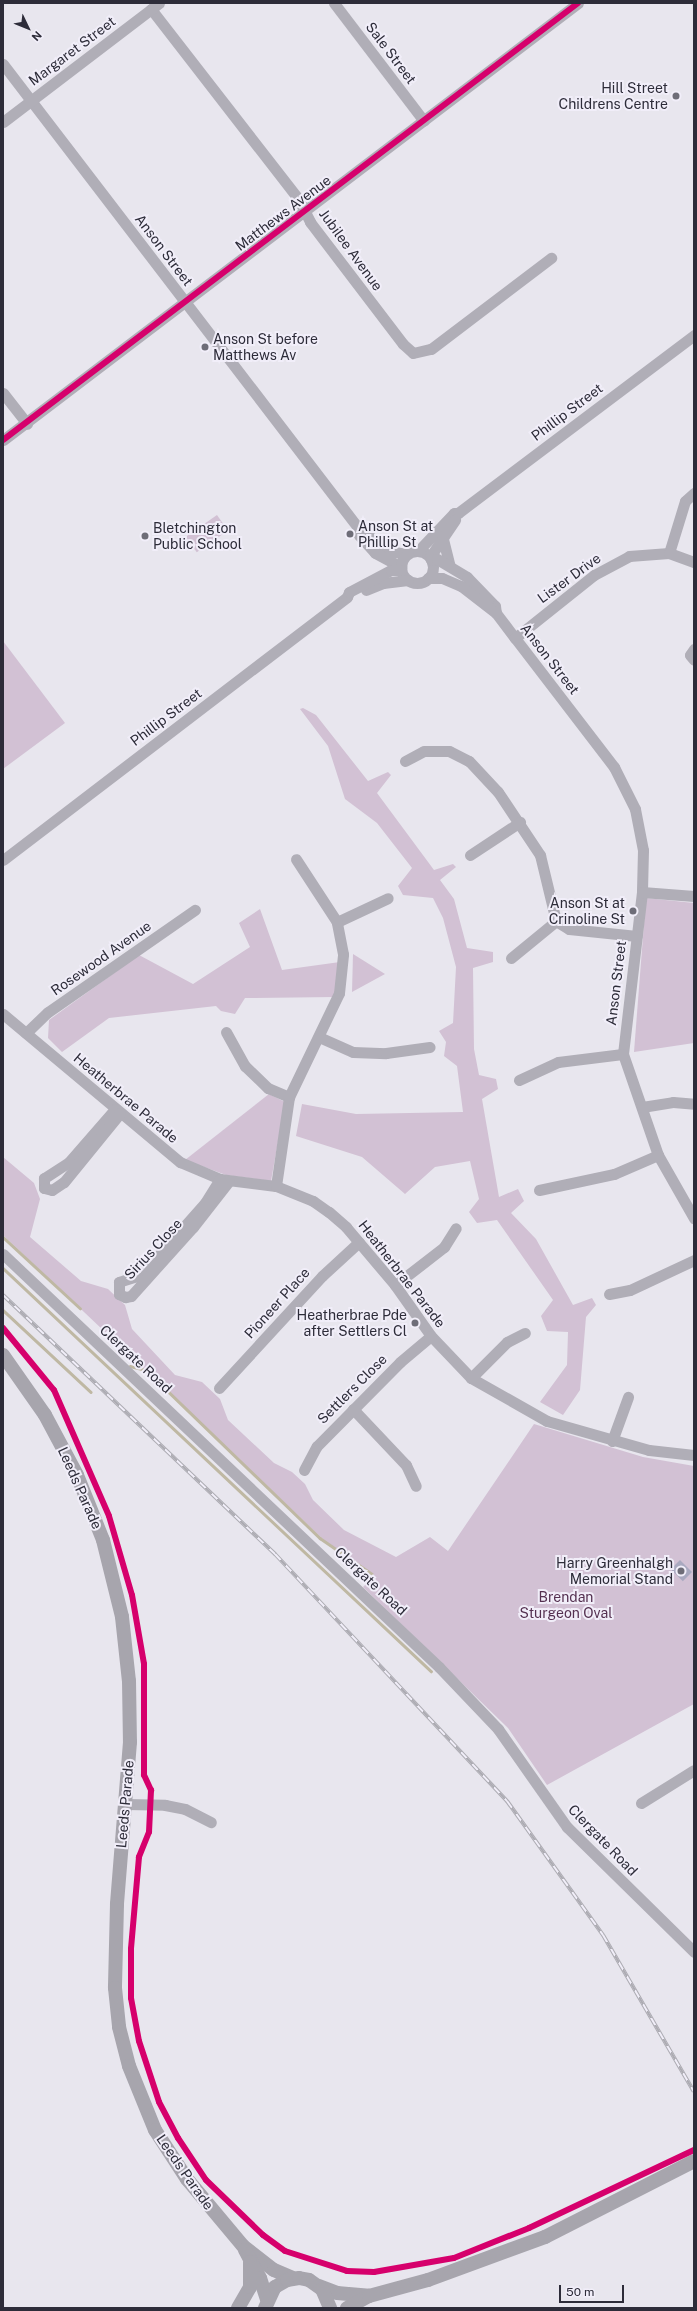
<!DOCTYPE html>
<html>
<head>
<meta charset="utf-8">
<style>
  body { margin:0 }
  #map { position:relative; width:697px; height:2311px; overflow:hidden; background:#e8e6ee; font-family:"Public Sans",sans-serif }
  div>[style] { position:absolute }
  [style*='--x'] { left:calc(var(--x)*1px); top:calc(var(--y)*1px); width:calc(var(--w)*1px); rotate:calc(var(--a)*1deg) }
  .green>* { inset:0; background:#d2c1d4; transform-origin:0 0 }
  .stream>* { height:2.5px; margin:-1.25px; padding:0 1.25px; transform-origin:1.25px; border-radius:1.25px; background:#bfb8a3 }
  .building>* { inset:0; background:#a9a9c0; transform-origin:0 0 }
  .minor>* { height:11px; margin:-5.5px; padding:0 5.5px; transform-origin:5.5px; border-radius:5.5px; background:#b0aeb7 }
  .minor>.ring { margin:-5.5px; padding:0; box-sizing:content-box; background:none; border:11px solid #b0aeb7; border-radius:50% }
  .major>* { height:14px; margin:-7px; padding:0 7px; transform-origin:7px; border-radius:7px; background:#a7a5ad }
  .rail>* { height:4px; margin-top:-2px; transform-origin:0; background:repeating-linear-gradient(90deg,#f1eef9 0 8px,#acabb2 0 16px); box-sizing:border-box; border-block:1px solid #acabb2 }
  .cycleway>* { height:6px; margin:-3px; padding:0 3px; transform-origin:3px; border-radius:3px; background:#d6006c }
  .dots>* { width:11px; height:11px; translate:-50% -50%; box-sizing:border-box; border:2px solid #f1eef9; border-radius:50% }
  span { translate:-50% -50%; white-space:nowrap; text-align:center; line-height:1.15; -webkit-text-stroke:4px #f1eef9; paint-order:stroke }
  .street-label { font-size:14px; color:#2d2c39 }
  .poi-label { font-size:14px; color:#2d2c39 }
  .right { translate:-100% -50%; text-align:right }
  .left { translate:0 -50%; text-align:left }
  .park-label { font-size:14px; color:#553151 }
  .frame { position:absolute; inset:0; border:4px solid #2d2c39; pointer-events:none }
  .north { position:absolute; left:8px; top:8px; width:40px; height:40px; -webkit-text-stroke:3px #f1eef9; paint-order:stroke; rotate:133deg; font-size:11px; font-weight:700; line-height:16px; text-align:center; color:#2d2c39 }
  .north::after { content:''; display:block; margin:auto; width:14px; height:18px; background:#2d2c39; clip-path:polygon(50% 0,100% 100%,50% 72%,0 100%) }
  .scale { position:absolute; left:559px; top:2285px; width:65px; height:18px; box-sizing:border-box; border:2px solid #2d2c39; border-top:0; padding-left:5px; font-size:12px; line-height:14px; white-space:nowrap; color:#2d2c39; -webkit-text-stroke:3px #f1eef9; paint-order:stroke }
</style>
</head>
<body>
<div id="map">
  <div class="green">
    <i style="left:217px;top:515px;width:19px;height:38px;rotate:55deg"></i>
    <i style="clip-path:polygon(3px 641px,65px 723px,3px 769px)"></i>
    <i style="clip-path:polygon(303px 708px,316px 715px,368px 781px,388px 772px,391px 775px,377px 793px,434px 870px,453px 864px,456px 867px,440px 880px,454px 899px,467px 948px,493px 952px,493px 962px,473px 968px,474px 1049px,479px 1075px,496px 1079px,498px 1089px,482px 1099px,499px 1197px,518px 1189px,524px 1201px,511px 1213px,536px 1239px,573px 1305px,592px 1298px,596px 1305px,586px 1317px,580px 1390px,563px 1415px,540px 1402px,567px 1365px,568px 1332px,547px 1331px,541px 1316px,553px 1300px,497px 1220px,477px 1223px,469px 1212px,479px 1199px,470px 1161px,435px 1167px,405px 1194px,362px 1157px,296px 1136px,302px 1104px,356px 1114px,463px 1112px,457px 1066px,444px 1056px,446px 1042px,439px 1031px,453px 1023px,456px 967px,443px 918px,433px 898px,403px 895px,398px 886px,412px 868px,377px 823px,345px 799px,328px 746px,300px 709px)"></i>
    <i style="clip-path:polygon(646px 898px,694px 903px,694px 1043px,634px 1052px)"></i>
    <i style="clip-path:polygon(260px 909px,282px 970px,340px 962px,335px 997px,245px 998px,235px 1014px,221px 1011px,216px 1006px,109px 1018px,62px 1052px,48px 1038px,49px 1020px,139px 955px,193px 984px,250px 947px,239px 923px)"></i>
    <i style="clip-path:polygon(353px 954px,385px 974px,352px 992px)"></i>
    <i style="clip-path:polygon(269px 1094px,285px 1102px,271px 1181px,226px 1175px,185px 1160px)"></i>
    <i style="clip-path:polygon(3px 1157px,34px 1183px,40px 1199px,30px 1237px,81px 1281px,108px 1289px,125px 1305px,132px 1329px,175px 1375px,202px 1382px,220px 1399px,228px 1420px,274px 1463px,292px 1472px,305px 1484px,313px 1500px,344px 1530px,396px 1557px,430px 1537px,448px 1551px,534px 1424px,643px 1457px,694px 1466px,694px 1704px,547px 1785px,508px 1728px,363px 1587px,368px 1582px,3px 1235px)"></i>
  </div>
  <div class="stream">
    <i style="--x:3;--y:1237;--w:105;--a:42.7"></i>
    <i style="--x:3;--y:1268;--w:588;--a:43.28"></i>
    <i style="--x:3;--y:1310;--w:120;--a:43"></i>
    <i style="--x:130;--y:1366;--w:16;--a:14"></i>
    <i style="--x:146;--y:1370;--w:242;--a:44"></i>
    <i style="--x:320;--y:1538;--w:63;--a:34.7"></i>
  </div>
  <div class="building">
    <i style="left:680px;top:1560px;width:17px;height:13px;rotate:45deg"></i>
  </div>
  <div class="minor">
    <i style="--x:334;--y:3;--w:148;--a:52.7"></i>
    <i style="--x:151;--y:9;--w:242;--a:52.2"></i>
    <i style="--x:299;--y:200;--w:25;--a:63"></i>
    <i style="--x:310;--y:222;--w:153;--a:52.7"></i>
    <i style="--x:403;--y:344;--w:13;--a:42"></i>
    <i style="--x:413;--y:353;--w:18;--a:-13"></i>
    <i style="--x:431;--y:349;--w:151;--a:-37.2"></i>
    <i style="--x:3;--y:64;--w:586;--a:52.56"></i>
    <i style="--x:359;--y:529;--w:37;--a:36"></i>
    <i style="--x:389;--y:551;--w:17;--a:10"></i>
    <i style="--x:3;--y:122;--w:196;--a:-37.3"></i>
    <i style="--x:3;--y:393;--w:39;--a:52"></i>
    <i style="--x:3;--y:440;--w:722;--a:-37.23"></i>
    <i style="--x:359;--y:529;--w:6;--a:90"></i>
    <i style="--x:359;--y:535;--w:24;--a:48"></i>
    <i style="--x:375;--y:553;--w:30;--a:28"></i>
    <i style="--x:442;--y:535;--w:32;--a:76"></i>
    <i class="ring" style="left:401px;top:551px;width:21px;height:21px"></i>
    <i style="--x:418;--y:551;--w:52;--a:-46.5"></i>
    <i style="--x:454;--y:513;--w:4;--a:0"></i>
    <i style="--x:458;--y:513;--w:296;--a:-37"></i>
    <i style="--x:669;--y:553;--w:54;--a:-72.9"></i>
    <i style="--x:685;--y:501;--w:12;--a:-42"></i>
    <i style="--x:430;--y:557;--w:45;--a:-56"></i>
    <i style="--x:431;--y:560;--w:6;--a:-9"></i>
    <i style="--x:437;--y:559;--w:35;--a:31"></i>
    <i style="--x:467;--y:577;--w:40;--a:46"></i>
    <i style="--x:495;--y:606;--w:7;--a:82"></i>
    <i style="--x:496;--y:613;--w:31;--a:53"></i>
    <i style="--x:515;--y:638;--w:163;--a:52.5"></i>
    <i style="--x:614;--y:767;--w:47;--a:63.4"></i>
    <i style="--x:635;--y:809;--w:42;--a:79"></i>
    <i style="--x:643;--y:850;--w:42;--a:91.4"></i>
    <i style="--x:642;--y:892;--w:163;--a:96.7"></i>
    <i style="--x:623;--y:1054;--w:107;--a:70.9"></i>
    <i style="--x:658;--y:1155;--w:73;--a:60.3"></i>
    <i style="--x:428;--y:578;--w:14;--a:0"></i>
    <i style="--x:442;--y:578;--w:21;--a:23"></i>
    <i style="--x:461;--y:586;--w:44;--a:37.6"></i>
    <i style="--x:366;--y:590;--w:18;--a:-22"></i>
    <i style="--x:383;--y:583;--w:25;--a:-7"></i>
    <i style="--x:515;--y:638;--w:101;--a:-38.6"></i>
    <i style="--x:594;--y:575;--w:40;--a:-28"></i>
    <i style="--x:629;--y:556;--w:40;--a:-4.3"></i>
    <i style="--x:669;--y:553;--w:27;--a:20"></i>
    <i style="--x:694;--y:649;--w:7;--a:124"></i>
    <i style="--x:690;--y:655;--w:6;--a:51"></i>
    <i style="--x:405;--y:761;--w:21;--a:-28"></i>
    <i style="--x:424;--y:751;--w:25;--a:0"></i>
    <i style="--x:449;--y:751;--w:22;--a:27"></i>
    <i style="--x:469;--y:761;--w:42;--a:46.9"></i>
    <i style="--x:498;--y:792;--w:76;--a:56.3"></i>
    <i style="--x:540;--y:855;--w:68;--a:76.4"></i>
    <i style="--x:556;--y:921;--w:15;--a:32"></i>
    <i style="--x:569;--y:929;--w:68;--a:5.9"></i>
    <i style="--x:470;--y:855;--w:60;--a:-33.4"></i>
    <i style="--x:3;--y:860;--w:433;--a:-37.4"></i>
    <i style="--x:347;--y:597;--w:5;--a:-68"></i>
    <i style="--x:349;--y:592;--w:47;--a:-27.6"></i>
    <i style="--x:391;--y:570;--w:10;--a:0"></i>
    <i style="--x:642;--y:892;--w:52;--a:4.4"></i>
    <i style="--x:337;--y:922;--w:56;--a:-25.2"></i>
    <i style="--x:511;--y:958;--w:58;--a:-39.4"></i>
    <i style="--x:3;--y:1014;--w:231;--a:39.9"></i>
    <i style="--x:180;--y:1162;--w:43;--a:23"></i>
    <i style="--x:220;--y:1179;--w:56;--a:7.1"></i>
    <i style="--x:276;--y:1186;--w:40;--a:22"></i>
    <i style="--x:313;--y:1201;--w:19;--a:35"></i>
    <i style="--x:329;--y:1212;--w:23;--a:41"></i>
    <i style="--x:346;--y:1227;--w:76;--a:49.8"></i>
    <i style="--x:395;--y:1285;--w:62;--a:54.8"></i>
    <i style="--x:431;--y:1336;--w:58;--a:46.4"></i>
    <i style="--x:471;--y:1378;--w:87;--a:29.5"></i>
    <i style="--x:547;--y:1421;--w:106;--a:15.9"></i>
    <i style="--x:649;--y:1450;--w:45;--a:6.3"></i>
    <i style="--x:226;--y:1032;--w:39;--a:61"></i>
    <i style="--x:245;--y:1066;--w:32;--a:44"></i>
    <i style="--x:268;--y:1088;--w:23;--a:23"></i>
    <i style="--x:26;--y:1033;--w:30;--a:-44"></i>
    <i style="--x:48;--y:1012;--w:179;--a:-34.8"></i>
    <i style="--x:319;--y:1037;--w:37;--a:24"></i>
    <i style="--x:353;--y:1052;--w:33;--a:2"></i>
    <i style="--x:386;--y:1053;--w:44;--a:-7.8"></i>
    <i style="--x:519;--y:1080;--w:43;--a:-24.8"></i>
    <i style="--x:558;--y:1062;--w:65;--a:-7"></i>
    <i style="--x:642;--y:1107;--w:31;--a:-9"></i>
    <i style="--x:673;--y:1102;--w:21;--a:5"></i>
    <i style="--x:115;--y:1109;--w:70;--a:131"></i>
    <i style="--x:69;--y:1162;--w:30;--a:147"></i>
    <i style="--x:44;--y:1178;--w:10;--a:90"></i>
    <i style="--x:44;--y:1188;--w:8;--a:14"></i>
    <i style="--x:52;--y:1190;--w:14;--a:-34"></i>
    <i style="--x:64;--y:1182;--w:89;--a:-50.9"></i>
    <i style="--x:220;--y:1179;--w:28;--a:122"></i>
    <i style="--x:205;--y:1203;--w:72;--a:131.6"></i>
    <i style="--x:157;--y:1257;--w:28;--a:136"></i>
    <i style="--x:137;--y:1276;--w:19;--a:162"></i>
    <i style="--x:119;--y:1282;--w:12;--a:90"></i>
    <i style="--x:119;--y:1294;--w:7;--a:27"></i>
    <i style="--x:125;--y:1297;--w:6;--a:-9"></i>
    <i style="--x:131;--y:1296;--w:93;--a:-48.1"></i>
    <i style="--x:193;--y:1227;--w:58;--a:-52"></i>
    <i style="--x:276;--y:1186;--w:90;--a:-81.7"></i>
    <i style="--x:289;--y:1097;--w:115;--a:-64.3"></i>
    <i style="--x:339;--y:993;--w:39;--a:-84"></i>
    <i style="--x:343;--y:954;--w:33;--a:-101"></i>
    <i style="--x:337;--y:922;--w:75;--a:-123.1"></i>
    <i style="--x:539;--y:1190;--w:77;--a:-12"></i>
    <i style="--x:614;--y:1174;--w:48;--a:-23.4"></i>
    <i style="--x:3;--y:1254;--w:601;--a:43.45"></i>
    <i style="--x:439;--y:1667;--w:86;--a:46.4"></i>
    <i style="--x:498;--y:1729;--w:120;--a:54.9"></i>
    <i style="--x:567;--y:1827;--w:178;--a:44.5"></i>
    <i style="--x:395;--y:1285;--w:62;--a:-37.8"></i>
    <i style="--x:444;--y:1247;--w:22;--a:-58"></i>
    <i style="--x:609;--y:1294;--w:21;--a:-11"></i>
    <i style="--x:630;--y:1290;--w:71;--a:-25.1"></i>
    <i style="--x:471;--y:1378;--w:51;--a:-45"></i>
    <i style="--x:507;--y:1342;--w:20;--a:-27"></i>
    <i style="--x:219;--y:1388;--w:152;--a:-47.4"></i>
    <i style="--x:322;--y:1276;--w:50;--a:-42.6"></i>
    <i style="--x:353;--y:1409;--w:77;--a:46.6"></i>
    <i style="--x:406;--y:1465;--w:23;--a:65"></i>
    <i style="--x:612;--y:1441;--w:47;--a:-70"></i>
    <i style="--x:304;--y:1470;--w:27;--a:-62"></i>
    <i style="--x:317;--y:1446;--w:118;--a:-45.3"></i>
    <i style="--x:400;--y:1362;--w:40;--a:-40"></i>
    <i style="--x:641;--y:1803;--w:62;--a:-31.9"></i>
    <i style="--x:126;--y:1804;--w:39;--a:1"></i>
    <i style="--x:165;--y:1805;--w:20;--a:11"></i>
    <i style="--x:185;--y:1809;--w:29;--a:27"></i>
  </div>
  <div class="major">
    <i style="--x:3;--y:1355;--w:73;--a:55"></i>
    <i style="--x:45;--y:1415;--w:68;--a:61.9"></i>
    <i style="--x:77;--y:1475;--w:70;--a:68.2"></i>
    <i style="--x:103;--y:1540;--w:79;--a:76.1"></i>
    <i style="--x:122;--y:1617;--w:64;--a:83.8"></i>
    <i style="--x:129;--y:1681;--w:61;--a:89.1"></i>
    <i style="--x:130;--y:1742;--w:163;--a:94.6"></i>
    <i style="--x:117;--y:1904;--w:84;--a:91.4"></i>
    <i style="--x:115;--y:1988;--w:39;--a:84"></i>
    <i style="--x:119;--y:2027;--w:40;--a:75.6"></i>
    <i style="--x:129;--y:2066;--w:69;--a:67.9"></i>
    <i style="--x:155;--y:2130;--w:59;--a:56.9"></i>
    <i style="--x:187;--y:2179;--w:87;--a:50.1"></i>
    <i style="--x:243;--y:2246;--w:39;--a:38"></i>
    <i style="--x:274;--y:2270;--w:21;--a:23"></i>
    <i style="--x:245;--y:2250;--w:32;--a:62"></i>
    <i style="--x:260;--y:2278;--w:22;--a:72"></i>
    <i style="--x:319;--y:2286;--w:19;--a:21"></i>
    <i style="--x:337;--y:2293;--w:32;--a:5"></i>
    <i style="--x:238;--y:2308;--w:24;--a:-60"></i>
    <i style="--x:250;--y:2287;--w:25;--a:-90"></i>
    <i style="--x:265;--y:2308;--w:23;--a:-65"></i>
    <i style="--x:275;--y:2287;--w:14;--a:-30"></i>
    <i style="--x:287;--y:2280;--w:12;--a:-9"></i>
    <i style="--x:299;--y:2278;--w:10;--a:11"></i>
    <i style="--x:309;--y:2280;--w:16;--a:35"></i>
    <i style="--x:322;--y:2289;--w:21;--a:67"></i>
    <i style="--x:347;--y:2308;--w:25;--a:-29"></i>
    <i style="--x:369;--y:2296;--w:61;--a:-15.2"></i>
    <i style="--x:428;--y:2280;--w:125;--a:-20.2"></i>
    <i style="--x:545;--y:2237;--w:167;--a:-27"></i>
  </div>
  <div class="rail">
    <i style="--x:3;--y:1295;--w:376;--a:43.6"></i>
    <i style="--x:275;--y:1554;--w:339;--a:46.8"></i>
    <i style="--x:507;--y:1801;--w:165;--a:54.4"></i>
    <i style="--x:603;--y:1935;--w:181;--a:59.9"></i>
  </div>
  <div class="cycleway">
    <i style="--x:3;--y:440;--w:722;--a:-37.23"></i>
    <i style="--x:3;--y:1328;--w:80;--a:50.6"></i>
    <i style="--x:54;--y:1390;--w:137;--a:66.4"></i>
    <i style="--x:109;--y:1516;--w:82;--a:73.8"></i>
    <i style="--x:132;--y:1595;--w:70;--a:80.1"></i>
    <i style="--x:144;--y:1664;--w:111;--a:90"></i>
    <i style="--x:144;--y:1775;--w:17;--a:65"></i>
    <i style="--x:151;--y:1790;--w:42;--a:92.7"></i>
    <i style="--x:149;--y:1832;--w:27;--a:112"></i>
    <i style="--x:139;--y:1857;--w:92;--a:95"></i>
    <i style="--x:131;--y:1949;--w:49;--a:90"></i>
    <i style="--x:131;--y:1998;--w:44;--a:79.5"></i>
    <i style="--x:139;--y:2041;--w:64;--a:71.8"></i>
    <i style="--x:159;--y:2102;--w:41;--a:62.2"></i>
    <i style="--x:178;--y:2138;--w:50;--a:56.3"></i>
    <i style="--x:206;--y:2180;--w:79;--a:44"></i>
    <i style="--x:263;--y:2235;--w:27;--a:36"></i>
    <i style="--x:285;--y:2251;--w:65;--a:17.9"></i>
    <i style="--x:347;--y:2271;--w:27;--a:2"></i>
    <i style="--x:374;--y:2272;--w:81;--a:-9.9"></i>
    <i style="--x:454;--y:2258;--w:81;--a:-21.8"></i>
    <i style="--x:529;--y:2228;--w:183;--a:-25.3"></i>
  </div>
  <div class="dots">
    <i style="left:676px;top:96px;background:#6e6d78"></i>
    <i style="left:205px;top:347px;background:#6e6d78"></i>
    <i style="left:350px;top:534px;background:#6e6d78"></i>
    <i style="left:145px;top:536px;background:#6e6d78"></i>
    <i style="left:633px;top:911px;background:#6e6d78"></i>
    <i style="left:415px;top:1323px;background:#6e6d78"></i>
    <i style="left:681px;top:1571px;background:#6e6d78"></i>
  </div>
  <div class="street-label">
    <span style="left:72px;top:51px;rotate:-37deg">Margaret Street</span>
    <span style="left:391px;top:53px;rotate:53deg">Sale Street</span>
    <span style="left:283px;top:213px;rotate:-37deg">Matthews Avenue</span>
    <span style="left:164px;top:250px;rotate:53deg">Anson Street</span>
    <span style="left:351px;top:250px;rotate:54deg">Jubilee Avenue</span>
    <span style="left:567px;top:412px;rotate:-37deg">Phillip Street</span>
    <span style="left:569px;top:578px;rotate:-36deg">Lister Drive</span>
    <span style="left:550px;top:659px;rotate:52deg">Anson Street</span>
    <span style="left:166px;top:717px;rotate:-37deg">Phillip Street</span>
    <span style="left:101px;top:958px;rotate:-35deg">Rosewood Avenue</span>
    <span style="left:616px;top:983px;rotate:-83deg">Anson Street</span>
    <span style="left:126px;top:1098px;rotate:40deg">Heatherbrae Parade</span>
    <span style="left:153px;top:1249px;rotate:-47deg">Sirius Close</span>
    <span style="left:402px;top:1274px;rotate:52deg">Heatherbrae Parade</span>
    <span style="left:277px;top:1303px;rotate:-48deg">Pioneer Place</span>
    <span style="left:136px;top:1359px;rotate:43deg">Clergate Road</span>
    <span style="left:352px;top:1389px;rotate:-45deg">Settlers Close</span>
    <span style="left:80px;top:1488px;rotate:66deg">Leeds Parade</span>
    <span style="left:371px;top:1581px;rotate:43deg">Clergate Road</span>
    <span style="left:125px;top:1804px;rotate:-85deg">Leeds Parade</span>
    <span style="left:603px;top:1840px;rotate:46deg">Clergate Road</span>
    <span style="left:185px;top:2172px;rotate:55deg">Leeds Parade</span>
  </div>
  <div class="poi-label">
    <span class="right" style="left:668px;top:96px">Hill Street<br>Childrens Centre</span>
    <span class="left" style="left:213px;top:347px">Anson St before<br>Matthews Av</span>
    <span class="left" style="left:358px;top:534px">Anson St at<br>Phillip St</span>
    <span class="left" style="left:153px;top:536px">Bletchington<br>Public School</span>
    <span class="right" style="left:625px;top:911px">Anson St at<br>Crinoline St</span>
    <span class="right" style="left:407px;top:1323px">Heatherbrae Pde<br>after Settlers Cl</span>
    <span class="right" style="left:673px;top:1571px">Harry Greenhalgh<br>Memorial Stand</span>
  </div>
  <div class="park-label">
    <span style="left:566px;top:1605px">Brendan<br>Sturgeon Oval</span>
  </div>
  <div class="frame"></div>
  <div class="north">N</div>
  <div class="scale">50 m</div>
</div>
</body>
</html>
